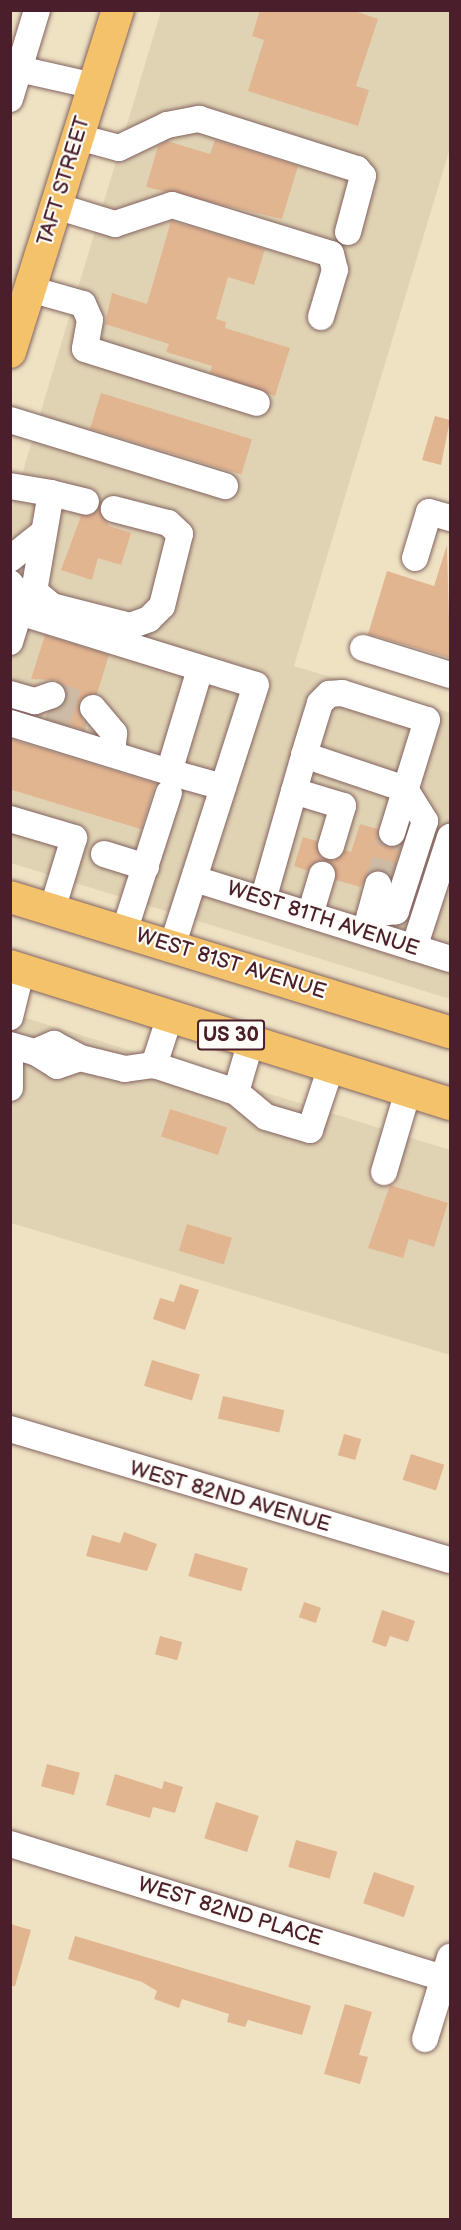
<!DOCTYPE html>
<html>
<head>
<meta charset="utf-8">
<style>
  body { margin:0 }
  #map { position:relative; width:461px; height:2230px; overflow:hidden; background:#eee2c3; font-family:"Balsamiq Sans",sans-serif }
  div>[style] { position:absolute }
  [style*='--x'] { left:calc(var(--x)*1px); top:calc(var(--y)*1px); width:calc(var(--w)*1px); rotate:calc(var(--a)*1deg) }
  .built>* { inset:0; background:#e0d3b4 }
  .building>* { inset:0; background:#e2b591; transform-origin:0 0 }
  .minor-tunnel>* { height:26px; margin-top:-13px; transform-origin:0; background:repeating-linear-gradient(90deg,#cdbba5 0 26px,transparent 0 39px) }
  .roads { filter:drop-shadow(0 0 2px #836360) drop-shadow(0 0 2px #836360) }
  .minor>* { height:26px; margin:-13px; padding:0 13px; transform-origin:13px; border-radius:13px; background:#fff }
  .major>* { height:32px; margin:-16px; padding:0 16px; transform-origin:16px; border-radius:16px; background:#f3c26a }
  span { translate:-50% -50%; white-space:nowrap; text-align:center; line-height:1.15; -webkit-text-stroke:4.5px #fdfcf7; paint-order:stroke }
  .shield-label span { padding:2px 4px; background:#fdfcf7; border:2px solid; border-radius:4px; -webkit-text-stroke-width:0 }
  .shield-label { font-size:20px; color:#4a1f2b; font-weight:700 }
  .street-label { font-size:21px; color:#4a1f2b }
  .frame { position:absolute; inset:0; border:12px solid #4a1f2b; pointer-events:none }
</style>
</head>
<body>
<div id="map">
  <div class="built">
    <i style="clip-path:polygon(161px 11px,450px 11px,450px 148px,294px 666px,450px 713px,450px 999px,11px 863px,11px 511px)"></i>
    <i style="clip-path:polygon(10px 1013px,450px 1150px,450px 1355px,11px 1223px)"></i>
  </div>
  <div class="building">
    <i style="clip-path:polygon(260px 10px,352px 10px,378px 19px,356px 86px,369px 90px,358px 126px,248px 91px,264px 40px,252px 36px)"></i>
    <i style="clip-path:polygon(215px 140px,298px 166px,282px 219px,146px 187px,158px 146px,167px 141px,210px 154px)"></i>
    <i style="clip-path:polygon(171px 221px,265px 249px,254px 285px,228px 277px,216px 319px,226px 322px,225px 328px,290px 348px,275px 396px,210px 373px,212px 366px,166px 352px,169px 344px,105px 324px,112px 293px,147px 304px)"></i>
    <i style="left:101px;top:393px;width:158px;height:37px;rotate:17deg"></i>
    <i style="clip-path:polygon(435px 416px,450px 420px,441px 465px,422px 460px)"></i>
    <i style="clip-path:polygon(99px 508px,109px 526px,131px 533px,121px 565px,98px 558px,92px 580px,61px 570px,81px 516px)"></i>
    <i style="clip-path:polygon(447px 545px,450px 658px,368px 634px,387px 571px,434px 586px)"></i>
    <i style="clip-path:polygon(45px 635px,109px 655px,97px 694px,79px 703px,86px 731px,60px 723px,70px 691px,55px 680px,31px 679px)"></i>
    <i style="left:10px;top:739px;width:152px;height:48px;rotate:17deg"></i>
    <i style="clip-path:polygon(360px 824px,378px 829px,387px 847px,402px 844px,391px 878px,374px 871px,360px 887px,336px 880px,327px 861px,318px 861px,308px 871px,294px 866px,303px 837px,317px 841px,320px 856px,334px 861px,345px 850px,351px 852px)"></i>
    <i style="left:170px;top:1109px;width:60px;height:29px;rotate:18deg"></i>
    <i style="clip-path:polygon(390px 1185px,448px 1203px,434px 1247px,409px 1239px,403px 1258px,368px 1248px)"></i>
    <i style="left:187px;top:1224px;width:47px;height:28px;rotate:17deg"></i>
    <i style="clip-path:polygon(180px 1284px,199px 1290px,185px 1330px,153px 1319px,160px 1298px,174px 1302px)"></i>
    <i style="left:152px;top:1360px;width:50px;height:27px;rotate:17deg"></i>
    <i style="left:223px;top:1396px;width:63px;height:23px;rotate:13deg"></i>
    <i style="left:344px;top:1434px;width:18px;height:22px;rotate:16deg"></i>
    <i style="left:411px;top:1454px;width:35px;height:27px;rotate:18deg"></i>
    <i style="clip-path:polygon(124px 1532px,157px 1544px,147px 1571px,86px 1556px,92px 1535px,120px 1543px)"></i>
    <i style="left:195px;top:1553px;width:55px;height:24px;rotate:16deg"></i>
    <i style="left:304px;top:1602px;width:18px;height:16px;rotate:19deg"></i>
    <i style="clip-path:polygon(382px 1610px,415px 1621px,408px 1642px,390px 1636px,386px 1647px,372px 1642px)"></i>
    <i style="left:160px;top:1636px;width:23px;height:19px;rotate:15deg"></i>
    <i style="left:47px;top:1764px;width:34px;height:23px;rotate:15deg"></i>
    <i style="clip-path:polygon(115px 1774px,162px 1789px,164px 1781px,183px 1787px,175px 1813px,153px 1807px,150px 1818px,106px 1805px)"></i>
    <i style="left:216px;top:1802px;width:45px;height:38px;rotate:18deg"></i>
    <i style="left:296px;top:1840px;width:43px;height:28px;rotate:16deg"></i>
    <i style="left:374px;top:1872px;width:43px;height:33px;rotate:19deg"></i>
    <i style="clip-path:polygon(10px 1924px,31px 1930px,15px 1986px,10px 1986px)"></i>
    <i style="clip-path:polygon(75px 1936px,311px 2006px,302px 2035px,248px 2020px,245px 2027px,227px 2022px,229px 2014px,182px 1999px,179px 2008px,154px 1999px,157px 1991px,142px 1982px,68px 1959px)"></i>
    <i style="clip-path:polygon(345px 2004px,372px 2012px,359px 2055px,368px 2057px,360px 2084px,324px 2074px)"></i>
  </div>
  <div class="minor-tunnel">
    <i style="--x:52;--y:695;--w:43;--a:17.6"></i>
    <i style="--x:46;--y:716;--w:41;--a:15.4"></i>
    <i style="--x:378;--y:885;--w:54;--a:-74.9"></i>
  </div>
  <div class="roads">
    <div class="minor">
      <i style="--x:10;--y:67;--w:86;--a:12.7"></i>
      <i style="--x:10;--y:99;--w:93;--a:-73.1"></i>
      <i style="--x:78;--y:137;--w:42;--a:15"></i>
      <i style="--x:119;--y:148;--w:53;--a:-25.6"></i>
      <i style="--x:167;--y:125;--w:33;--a:-11"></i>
      <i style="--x:199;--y:119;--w:166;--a:17.6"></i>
      <i style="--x:357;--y:169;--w:9;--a:49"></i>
      <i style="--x:363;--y:176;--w:58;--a:105"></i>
      <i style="--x:56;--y:206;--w:62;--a:17"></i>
      <i style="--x:115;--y:224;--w:60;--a:-18.4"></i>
      <i style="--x:172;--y:205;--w:166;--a:17.1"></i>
      <i style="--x:331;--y:254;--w:16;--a:76"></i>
      <i style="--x:335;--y:270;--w:49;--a:106.6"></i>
      <i style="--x:30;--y:289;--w:55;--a:15.8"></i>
      <i style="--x:83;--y:304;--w:17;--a:66"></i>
      <i style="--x:90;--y:320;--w:29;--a:100"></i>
      <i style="--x:85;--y:349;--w:180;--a:17.4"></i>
      <i style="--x:10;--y:420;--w:225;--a:17.1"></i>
      <i style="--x:10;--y:486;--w:42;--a:9.7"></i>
      <i style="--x:51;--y:493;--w:99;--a:99.8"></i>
      <i style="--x:34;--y:591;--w:23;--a:40"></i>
      <i style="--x:52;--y:606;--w:81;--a:14.4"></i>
      <i style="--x:130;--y:626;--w:20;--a:-20"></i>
      <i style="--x:149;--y:619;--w:18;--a:-45"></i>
      <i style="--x:162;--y:606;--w:74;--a:-76"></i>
      <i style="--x:180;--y:534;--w:16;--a:-137"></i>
      <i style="--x:168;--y:523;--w:56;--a:-165.5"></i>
      <i style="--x:51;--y:493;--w:36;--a:14"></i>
      <i style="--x:415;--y:558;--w:48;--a:-73.1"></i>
      <i style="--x:429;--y:512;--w:22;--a:16"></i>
      <i style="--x:10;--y:559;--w:43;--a:-38.5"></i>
      <i style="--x:10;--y:583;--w:21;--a:51"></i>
      <i style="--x:23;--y:599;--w:25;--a:12"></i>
      <i style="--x:10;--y:609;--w:257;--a:17.2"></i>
      <i style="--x:256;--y:685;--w:274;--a:107.8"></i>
      <i style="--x:10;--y:642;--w:31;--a:-73"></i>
      <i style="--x:363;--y:648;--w:91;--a:17.2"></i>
      <i style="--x:10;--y:694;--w:26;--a:16"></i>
      <i style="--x:35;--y:701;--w:18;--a:-19"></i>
      <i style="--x:93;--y:708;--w:33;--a:50"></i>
      <i style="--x:114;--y:733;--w:21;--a:95"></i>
      <i style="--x:10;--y:723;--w:166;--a:17.1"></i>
      <i style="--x:169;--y:772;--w:108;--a:-73.2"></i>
      <i style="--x:304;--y:755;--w:54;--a:-72.9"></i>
      <i style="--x:320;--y:703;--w:13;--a:-45"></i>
      <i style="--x:329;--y:694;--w:13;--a:-4"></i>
      <i style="--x:342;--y:693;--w:89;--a:17.6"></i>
      <i style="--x:427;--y:720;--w:118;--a:107.2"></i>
      <i style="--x:169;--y:772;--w:56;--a:15.5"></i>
      <i style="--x:10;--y:819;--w:67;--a:16.5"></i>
      <i style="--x:74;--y:838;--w:75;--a:107"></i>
      <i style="--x:331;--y:846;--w:42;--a:-73.3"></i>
      <i style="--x:343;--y:806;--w:51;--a:-163"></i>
      <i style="--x:294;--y:791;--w:37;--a:-74"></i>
      <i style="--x:304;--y:755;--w:107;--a:18.6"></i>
      <i style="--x:405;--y:789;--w:38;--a:58"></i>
      <i style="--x:425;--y:821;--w:95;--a:107.9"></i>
      <i style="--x:396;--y:911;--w:26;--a:173"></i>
      <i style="--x:104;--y:854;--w:44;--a:17.2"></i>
      <i style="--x:195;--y:879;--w:267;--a:17.4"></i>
      <i style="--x:263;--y:900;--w:113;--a:-74.1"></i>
      <i style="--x:310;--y:915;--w:42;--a:-73.3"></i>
      <i style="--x:366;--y:929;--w:46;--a:-74.7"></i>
      <i style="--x:124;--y:932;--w:146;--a:-72.1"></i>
      <i style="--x:414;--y:948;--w:117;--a:-72"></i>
      <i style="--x:170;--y:1016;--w:52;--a:108.1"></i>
      <i style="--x:154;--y:1065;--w:86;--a:18.2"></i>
      <i style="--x:236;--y:1092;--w:53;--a:-73.6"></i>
      <i style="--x:10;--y:1017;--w:49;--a:-76"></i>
      <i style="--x:10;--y:1045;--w:26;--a:16"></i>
      <i style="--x:35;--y:1052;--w:21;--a:-23"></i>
      <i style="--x:54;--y:1044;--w:30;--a:28"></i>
      <i style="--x:35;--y:1052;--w:26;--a:32"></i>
      <i style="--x:57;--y:1066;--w:24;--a:-19"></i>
      <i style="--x:80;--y:1058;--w:46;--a:13.7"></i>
      <i style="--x:125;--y:1069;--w:29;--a:-8"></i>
      <i style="--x:10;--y:1059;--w:29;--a:90"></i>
      <i style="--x:236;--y:1092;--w:39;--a:40"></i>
      <i style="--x:266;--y:1117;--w:46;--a:16.5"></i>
      <i style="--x:310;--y:1130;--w:66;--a:-71.6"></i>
      <i style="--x:384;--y:1172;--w:84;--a:-73.5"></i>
      <i style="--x:10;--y:1429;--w:459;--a:16.6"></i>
      <i style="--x:10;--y:1844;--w:461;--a:17.2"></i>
      <i style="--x:425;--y:2039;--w:86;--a:-73"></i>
    </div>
    <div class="major">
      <i style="--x:10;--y:352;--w:359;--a:-72.5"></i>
      <i style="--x:10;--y:897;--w:460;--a:17.1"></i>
      <i style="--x:10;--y:966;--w:461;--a:17.4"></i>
    </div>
  </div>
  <div class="shield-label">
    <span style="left:231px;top:1035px">US 30</span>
  </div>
  <div class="street-label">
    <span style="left:64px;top:181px;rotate:-73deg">TAFT STREET</span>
    <span style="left:323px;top:919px;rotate:18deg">WEST 81TH AVENUE</span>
    <span style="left:231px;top:964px;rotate:17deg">WEST 81ST AVENUE</span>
    <span style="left:230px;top:1497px;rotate:16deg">WEST 82ND AVENUE</span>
    <span style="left:230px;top:1912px;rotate:17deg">WEST 82ND PLACE</span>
  </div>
  <div class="frame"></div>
</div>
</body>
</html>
